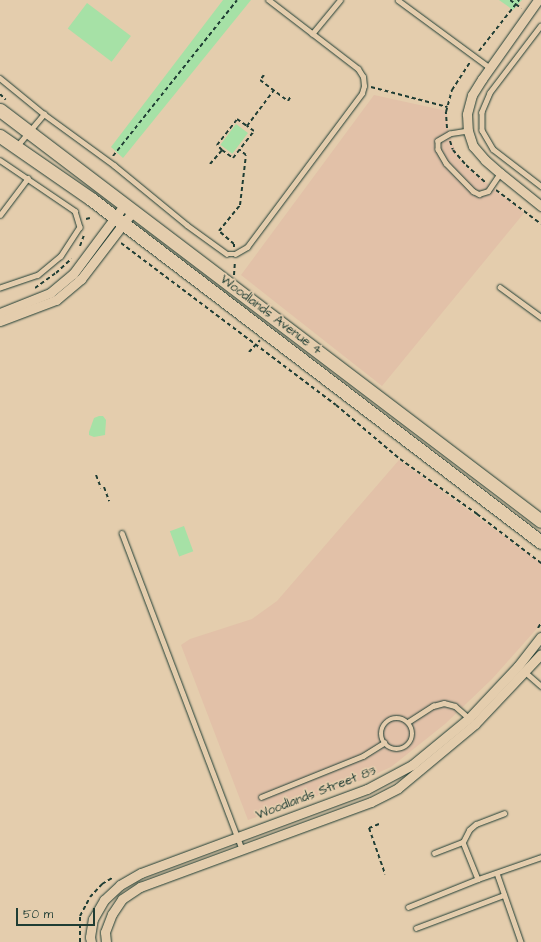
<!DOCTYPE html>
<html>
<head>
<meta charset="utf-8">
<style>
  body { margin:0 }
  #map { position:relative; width:541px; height:942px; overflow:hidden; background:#e4cdad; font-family:"Architects Daughter",sans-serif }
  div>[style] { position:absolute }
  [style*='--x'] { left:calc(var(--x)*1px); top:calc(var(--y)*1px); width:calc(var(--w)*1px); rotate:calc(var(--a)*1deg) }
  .built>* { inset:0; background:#e2c1a8 }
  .green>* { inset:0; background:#a6e1a6; transform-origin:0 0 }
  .path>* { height:2px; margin-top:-1px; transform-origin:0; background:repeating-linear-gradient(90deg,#1f3d34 0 4px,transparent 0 7px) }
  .roads { filter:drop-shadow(0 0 1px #1f3d34) drop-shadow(0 0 1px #1f3d34) }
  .service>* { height:4.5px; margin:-2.25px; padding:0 2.25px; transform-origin:2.25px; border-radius:2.25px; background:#e4cdad }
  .service>.ring { margin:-2.25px; padding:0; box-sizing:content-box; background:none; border:4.5px solid #e4cdad; border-radius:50% }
  .minor>* { height:9px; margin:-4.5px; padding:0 4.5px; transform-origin:4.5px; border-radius:4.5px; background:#e4cdad }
  .secondary>* { height:13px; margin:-6.5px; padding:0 6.5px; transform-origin:6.5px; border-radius:6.5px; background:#e4cdad }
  span { translate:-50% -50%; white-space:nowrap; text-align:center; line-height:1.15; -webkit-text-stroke:3.5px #e4cdad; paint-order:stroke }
  .street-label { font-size:13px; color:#1f3d34 }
  .scale { position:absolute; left:16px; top:908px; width:79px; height:18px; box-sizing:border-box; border:2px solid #1f3d34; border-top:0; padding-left:5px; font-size:12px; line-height:14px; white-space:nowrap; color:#1f3d34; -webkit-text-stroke:3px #e4cdad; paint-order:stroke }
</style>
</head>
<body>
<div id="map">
  <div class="built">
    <i style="clip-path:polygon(374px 95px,447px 111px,448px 131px,458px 157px,466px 166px,524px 213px,382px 386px,241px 275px)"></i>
    <i style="clip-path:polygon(399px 460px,541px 563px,541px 624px,492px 679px,445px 724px,391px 767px,362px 780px,248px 820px,181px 645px,190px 639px,252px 619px,277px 601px)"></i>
  </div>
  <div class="green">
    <i style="clip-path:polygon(223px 0,251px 0,123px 158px,111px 147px)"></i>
    <i style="clip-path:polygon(499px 0,522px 0,513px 10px)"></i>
    <i style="left:87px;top:3px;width:55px;height:32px;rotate:37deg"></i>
    <i style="left:236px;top:124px;width:15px;height:26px;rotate:37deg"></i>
    <i style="clip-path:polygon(99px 416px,103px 416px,106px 420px,105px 435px,94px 437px,89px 435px,89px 432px,94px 418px)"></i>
    <i style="left:184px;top:526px;width:27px;height:15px;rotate:70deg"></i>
  </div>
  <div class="path">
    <i style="--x:510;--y:0;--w:14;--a:36"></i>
    <i style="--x:479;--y:51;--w:65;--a:-51.9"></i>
    <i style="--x:264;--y:75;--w:6;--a:129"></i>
    <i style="--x:260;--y:80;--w:35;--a:37"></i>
    <i style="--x:288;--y:101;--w:6;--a:-59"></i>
    <i style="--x:371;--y:87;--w:79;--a:14.7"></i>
    <i style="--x:0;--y:94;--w:8;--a:45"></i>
    <i style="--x:447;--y:128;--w:16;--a:-94"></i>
    <i style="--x:446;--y:112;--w:23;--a:-75"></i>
    <i style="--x:452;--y:90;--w:33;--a:-57"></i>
    <i style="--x:450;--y:141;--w:9;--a:72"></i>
    <i style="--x:453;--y:150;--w:20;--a:49"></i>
    <i style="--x:466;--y:165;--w:27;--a:42"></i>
    <i style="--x:222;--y:150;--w:14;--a:36"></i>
    <i style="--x:233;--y:158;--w:34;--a:-52"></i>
    <i style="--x:254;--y:131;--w:9;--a:-144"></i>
    <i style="--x:113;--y:156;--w:199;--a:-51.5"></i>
    <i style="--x:210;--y:164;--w:18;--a:-49"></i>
    <i style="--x:222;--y:150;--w:7;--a:-135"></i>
    <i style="--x:217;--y:145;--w:33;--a:-52"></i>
    <i style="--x:237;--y:119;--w:12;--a:35"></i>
    <i style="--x:247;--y:126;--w:45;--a:-53.1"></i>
    <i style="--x:496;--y:190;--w:56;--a:37.1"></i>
    <i style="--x:86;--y:219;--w:4;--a:-14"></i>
    <i style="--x:121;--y:243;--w:269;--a:37"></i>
    <i style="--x:336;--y:405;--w:84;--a:40.2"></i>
    <i style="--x:400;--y:459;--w:95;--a:35.5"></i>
    <i style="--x:477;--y:514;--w:81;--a:37.4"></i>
    <i style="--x:80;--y:246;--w:12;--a:-70"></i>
    <i style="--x:234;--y:247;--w:3;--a:-90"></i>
    <i style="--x:234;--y:244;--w:20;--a:-139"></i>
    <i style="--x:219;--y:231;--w:33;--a:-51"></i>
    <i style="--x:240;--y:205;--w:50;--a:-83.2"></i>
    <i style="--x:246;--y:155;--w:8;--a:-140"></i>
    <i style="--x:234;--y:275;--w:14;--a:-86"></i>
    <i style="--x:35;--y:288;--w:26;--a:-36"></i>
    <i style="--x:56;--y:273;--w:21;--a:-43"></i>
    <i style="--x:249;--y:352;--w:16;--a:-47"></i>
    <i style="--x:96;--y:475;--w:14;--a:69"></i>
    <i style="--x:104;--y:487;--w:15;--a:70"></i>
    <i style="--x:538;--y:628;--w:6;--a:-59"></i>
    <i style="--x:379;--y:824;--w:11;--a:158"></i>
    <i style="--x:369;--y:828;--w:49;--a:70.8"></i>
    <i style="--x:80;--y:942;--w:26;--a:-90"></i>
    <i style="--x:80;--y:916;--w:21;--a:-62"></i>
    <i style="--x:90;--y:897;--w:18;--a:-47"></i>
    <i style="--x:102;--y:884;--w:12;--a:-31"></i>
  </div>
  <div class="roads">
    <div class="service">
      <i style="--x:398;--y:0;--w:113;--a:36.4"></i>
      <i style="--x:541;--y:26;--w:84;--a:127.3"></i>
      <i style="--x:490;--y:93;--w:21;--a:113"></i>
      <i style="--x:482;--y:112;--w:18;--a:90"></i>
      <i style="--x:482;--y:130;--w:22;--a:60"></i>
      <i style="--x:493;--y:149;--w:61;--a:37.6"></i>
      <i style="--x:312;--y:34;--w:44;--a:-50.5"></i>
      <i style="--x:0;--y:78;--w:57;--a:39.3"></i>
      <i style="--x:44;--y:114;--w:87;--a:36.1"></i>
      <i style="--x:114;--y:165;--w:94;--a:39.4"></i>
      <i style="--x:187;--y:225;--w:49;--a:35.9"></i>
      <i style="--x:227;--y:254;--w:8;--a:0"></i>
      <i style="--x:235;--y:254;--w:14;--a:-30"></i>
      <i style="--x:247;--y:247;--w:192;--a:-53.2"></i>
      <i style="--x:362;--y:93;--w:7;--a:-74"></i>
      <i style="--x:364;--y:86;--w:9;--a:-96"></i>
      <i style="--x:363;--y:77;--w:9;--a:-122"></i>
      <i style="--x:358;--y:69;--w:113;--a:-142.5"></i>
      <i style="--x:468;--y:131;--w:18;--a:171"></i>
      <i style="--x:450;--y:134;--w:14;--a:150"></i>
      <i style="--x:438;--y:141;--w:8;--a:90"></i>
      <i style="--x:438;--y:149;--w:16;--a:60"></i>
      <i style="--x:446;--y:163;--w:39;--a:46"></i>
      <i style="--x:473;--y:191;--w:7;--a:27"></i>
      <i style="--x:479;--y:194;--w:9;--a:-18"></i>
      <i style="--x:488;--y:191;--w:22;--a:-56"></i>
      <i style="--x:17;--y:146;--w:42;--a:-49.8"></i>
      <i style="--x:0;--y:160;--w:91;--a:34.2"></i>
      <i style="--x:75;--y:211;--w:17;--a:73"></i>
      <i style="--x:80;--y:227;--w:35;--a:123"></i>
      <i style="--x:61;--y:256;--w:30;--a:140"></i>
      <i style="--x:38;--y:275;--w:40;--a:161.1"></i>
      <i style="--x:0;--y:215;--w:46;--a:-52.9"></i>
      <i style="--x:500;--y:287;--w:51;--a:36.2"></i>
      <i style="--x:122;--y:533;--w:338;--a:69.2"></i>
      <i style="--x:524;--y:671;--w:23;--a:41"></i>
      <i class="ring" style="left:381px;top:718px;width:27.5px;height:27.5px"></i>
      <i style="--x:408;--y:722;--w:30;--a:-33"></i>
      <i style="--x:433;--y:706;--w:11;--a:-15"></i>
      <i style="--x:444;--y:703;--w:11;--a:15"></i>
      <i style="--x:455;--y:706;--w:20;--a:41"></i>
      <i style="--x:261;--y:797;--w:110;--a:-21.9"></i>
      <i style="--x:363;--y:756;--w:25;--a:-32"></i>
      <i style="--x:463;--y:842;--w:40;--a:68"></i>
      <i style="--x:434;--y:853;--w:31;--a:-21"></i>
      <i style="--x:463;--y:842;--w:13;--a:-63"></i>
      <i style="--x:469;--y:830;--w:9;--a:-41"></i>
      <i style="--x:476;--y:824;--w:30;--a:-21"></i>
      <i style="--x:497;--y:873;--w:73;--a:70.8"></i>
      <i style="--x:408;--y:907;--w:75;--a:-21.8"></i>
      <i style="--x:478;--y:879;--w:67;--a:-19.2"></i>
      <i style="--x:416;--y:928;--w:94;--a:-20.6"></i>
    </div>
    <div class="minor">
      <i style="--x:538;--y:0;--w:97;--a:125.3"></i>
      <i style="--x:482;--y:79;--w:19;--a:122"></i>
      <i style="--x:472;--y:95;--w:20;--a:105"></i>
      <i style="--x:467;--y:114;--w:17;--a:87"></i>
      <i style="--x:468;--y:131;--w:16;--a:72"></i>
      <i style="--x:473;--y:146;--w:18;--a:49"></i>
      <i style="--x:485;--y:160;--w:20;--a:41"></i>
      <i style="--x:500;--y:173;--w:53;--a:38.8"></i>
      <i style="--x:0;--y:313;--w:54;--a:-21.8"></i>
      <i style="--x:50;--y:293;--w:30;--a:-40"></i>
      <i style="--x:73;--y:274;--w:87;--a:-53.4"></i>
      <i style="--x:0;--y:321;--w:60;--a:-20.6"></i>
      <i style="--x:56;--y:300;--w:33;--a:-40"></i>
      <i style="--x:81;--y:279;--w:86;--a:-52.6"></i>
      <i style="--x:91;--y:942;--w:5;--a:-101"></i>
      <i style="--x:90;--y:937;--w:18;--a:-81"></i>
      <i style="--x:93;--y:919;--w:22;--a:-60"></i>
      <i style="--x:104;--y:900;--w:22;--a:-43"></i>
      <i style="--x:120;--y:885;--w:24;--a:-30"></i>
      <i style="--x:141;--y:873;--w:241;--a:-20.4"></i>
      <i style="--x:367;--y:789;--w:51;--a:-28.1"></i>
      <i style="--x:412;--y:765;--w:74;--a:-39.5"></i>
      <i style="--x:469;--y:718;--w:71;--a:-46.7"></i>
      <i style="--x:518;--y:666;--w:37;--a:-52"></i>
      <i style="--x:106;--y:942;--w:10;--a:-96"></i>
      <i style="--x:105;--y:932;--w:19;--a:-69"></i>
      <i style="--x:112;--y:914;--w:18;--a:-56"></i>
      <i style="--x:122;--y:899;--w:22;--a:-34"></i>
      <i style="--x:140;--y:887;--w:246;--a:-20.2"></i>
      <i style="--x:371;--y:802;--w:30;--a:-27"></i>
      <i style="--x:398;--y:788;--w:100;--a:-39.7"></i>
      <i style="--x:475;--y:724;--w:96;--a:-46.7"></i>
    </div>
    <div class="secondary">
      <i style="--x:0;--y:110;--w:679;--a:37.22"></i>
      <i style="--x:0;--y:136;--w:111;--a:34.7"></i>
      <i style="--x:91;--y:199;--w:566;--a:37.32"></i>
    </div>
  </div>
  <div class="street-label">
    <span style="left:271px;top:315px;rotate:37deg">Woodlands Avenue 4</span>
    <span style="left:316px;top:793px;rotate:-21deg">Woodlands Street 83</span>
  </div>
  <div class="scale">50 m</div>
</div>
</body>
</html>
